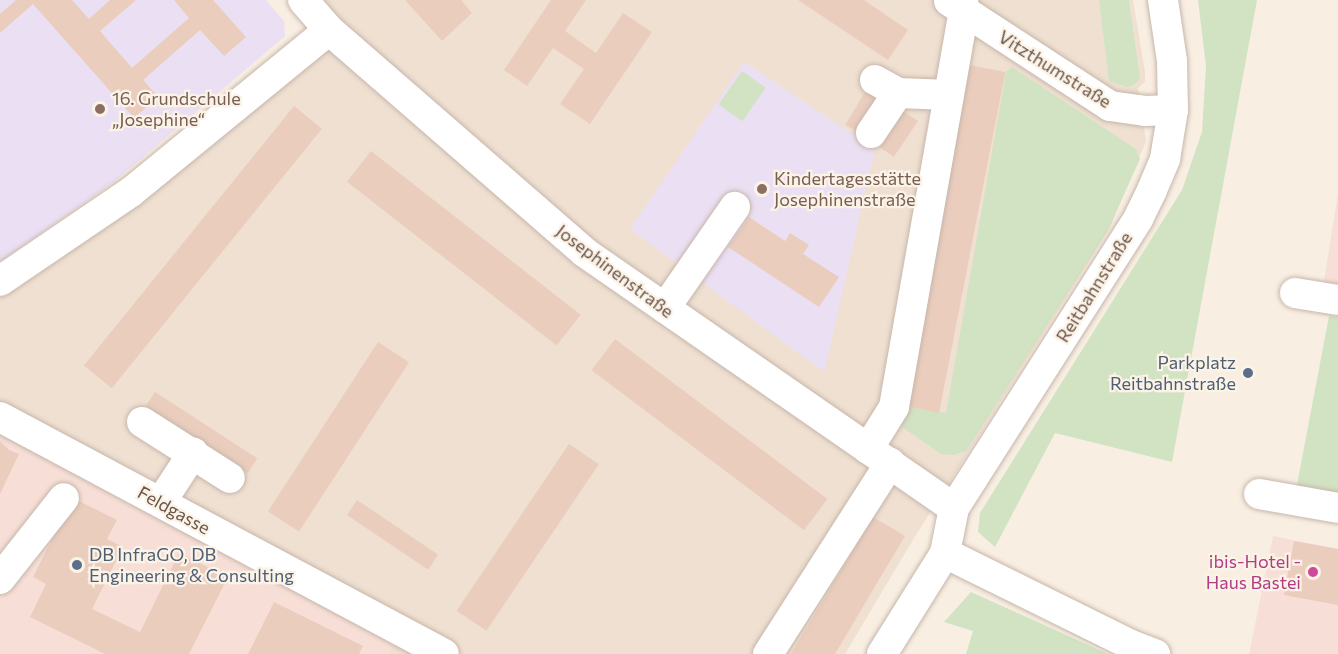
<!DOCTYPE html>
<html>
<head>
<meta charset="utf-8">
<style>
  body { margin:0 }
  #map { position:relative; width:1338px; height:654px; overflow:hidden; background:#f8efe2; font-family:Commissioner,sans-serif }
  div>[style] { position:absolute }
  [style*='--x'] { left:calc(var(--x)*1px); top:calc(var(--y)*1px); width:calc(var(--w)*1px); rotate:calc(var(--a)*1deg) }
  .residential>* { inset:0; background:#efe0d1 }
  .commercial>* { inset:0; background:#f7dfd7 }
  .education>* { inset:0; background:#ebdff4 }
  .green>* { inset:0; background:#d1e3c3; transform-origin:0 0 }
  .building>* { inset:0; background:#eacdbd; transform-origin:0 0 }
  .roads { filter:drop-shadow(0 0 2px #c7b6ab) drop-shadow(0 0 2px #c7b6ab) }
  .minor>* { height:30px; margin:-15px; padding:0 15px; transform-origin:15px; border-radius:15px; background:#fff }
  .dots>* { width:16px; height:16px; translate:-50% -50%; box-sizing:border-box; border:3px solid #fcf3e7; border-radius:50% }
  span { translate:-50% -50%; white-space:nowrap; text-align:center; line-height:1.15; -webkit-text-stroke:4.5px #fcf3e7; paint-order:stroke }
  .street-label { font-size:18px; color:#6c564c }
  .education-label { font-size:18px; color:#785e54 }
  .left { translate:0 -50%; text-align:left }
  .service-label { font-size:18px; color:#4e5e75 }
  .right { translate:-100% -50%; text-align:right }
  .hotel-label { font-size:18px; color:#b23c85 }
</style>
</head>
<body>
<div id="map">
  <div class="residential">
    <i style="clip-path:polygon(300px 0,1133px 0,1145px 72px,1145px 82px,1138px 88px,1146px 141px,1109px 230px,914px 538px,845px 654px,388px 654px,394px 644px,407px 635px,0 412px,0 285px,329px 35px)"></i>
  </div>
  <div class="commercial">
    <i style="clip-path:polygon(1338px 193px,1338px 317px,1319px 313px)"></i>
    <i style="clip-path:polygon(0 425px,394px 644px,388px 654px,0 654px)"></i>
    <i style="clip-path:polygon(1273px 536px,1338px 549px,1338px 654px,1249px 654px)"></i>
  </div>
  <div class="education">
    <i style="clip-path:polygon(0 0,266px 0,284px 21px,285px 36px,115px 181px,0 262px)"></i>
    <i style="clip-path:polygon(744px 62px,875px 149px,824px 372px,630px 229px)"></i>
  </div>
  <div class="green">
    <i style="clip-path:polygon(1099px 0,1129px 0,1140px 79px,1134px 85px,1127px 87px,1109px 81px)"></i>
    <i style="clip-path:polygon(1198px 0,1257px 0,1172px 462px,1055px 433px,995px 547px,978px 532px,980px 513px,1182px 190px,1202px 132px,1206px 66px)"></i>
    <i style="clip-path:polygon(1012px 67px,1136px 149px,1140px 159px,1108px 230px,966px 451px,954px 455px,941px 454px,892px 420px,898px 408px,910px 407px,946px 413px,1006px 72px)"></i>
    <i style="left:742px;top:71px;width:29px;height:41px;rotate:35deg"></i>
    <i style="clip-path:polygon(1329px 316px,1338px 317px,1338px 498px,1296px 490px)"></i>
    <i style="clip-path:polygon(971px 592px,1108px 654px,966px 654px,973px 631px,944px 622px)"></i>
  </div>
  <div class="building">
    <i style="clip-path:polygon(16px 0,72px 0,89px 19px,110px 0,136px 0,100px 31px,132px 68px,189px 18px,174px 0,213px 0,246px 37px,224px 56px,200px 30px,143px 80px,158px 97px,134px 118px,33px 4px,0 33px,0 14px)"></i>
    <i style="clip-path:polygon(405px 0,461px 0,472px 13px,442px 41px)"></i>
    <i style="clip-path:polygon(551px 0,586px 0,565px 31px,596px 53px,623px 13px,652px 32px,590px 124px,560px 104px,584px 69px,553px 48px,527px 86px,504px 70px)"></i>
    <i style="clip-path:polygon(798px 0,864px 0,908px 30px,888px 60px)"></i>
    <i style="left:969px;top:65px;width:37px;height:347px;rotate:11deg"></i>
    <i style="left:868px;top:87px;width:17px;height:44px;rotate:31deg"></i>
    <i style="left:294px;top:106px;width:36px;height:334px;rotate:39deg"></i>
    <i style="left:903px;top:111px;width:18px;height:43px;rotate:34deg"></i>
    <i style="left:371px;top:151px;width:266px;height:39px;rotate:38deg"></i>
    <i style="clip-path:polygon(749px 217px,785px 241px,790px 233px,809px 245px,803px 254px,839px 277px,819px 307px,728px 247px)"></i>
    <i style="left:615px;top:339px;width:266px;height:39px;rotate:37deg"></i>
    <i style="left:378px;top:342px;width:37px;height:202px;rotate:33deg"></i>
    <i style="left:155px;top:392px;width:122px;height:18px;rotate:33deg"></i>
    <i style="clip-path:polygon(0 441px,9px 450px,19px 454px,0 494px)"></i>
    <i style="left:569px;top:444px;width:36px;height:201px;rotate:34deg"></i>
    <i style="clip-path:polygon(73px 498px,117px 520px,107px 539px,123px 547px,92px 609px,140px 632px,179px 553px,228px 577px,189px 654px,105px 654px,30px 617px,46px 584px,33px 577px)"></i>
    <i style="left:357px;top:500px;width:98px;height:18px;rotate:34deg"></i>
    <i style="clip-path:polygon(873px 517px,905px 536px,835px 654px,791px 654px)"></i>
    <i style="clip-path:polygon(1294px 541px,1338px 549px,1338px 605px,1284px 595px)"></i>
    <i style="clip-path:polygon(274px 602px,363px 646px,359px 654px,248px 654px)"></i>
  </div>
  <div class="roads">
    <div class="minor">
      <i style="--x:303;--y:0;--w:40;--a:49"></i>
      <i style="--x:329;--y:30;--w:338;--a:41"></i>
      <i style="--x:584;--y:252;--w:450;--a:34.7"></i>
      <i style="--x:949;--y:1;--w:192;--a:33.1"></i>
      <i style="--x:1110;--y:106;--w:35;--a:8"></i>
      <i style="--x:1145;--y:111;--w:28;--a:-2"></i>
      <i style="--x:875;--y:80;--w:26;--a:29"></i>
      <i style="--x:898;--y:93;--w:51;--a:2.2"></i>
      <i style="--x:871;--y:133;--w:48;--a:-56"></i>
      <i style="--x:0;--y:281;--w:158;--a:-34.2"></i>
      <i style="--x:131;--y:192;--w:256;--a:-39.3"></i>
      <i style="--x:1295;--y:293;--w:44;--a:9.2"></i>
      <i style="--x:665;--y:308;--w:123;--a:-55.3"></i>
      <i style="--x:0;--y:417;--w:503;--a:28.09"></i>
      <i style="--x:142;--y:422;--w:104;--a:32.5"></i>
      <i style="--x:868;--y:449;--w:49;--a:-58.2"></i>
      <i style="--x:894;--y:407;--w:402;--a:-80"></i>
      <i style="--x:964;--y:11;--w:11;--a:-95"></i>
      <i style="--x:1259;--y:494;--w:80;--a:10"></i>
      <i style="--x:161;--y:502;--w:59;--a:-56.9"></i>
      <i style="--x:945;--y:553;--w:208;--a:26.3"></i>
      <i style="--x:1131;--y:645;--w:26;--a:21"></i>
      <i style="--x:0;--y:579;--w:103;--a:-51.7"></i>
      <i style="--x:768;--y:654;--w:227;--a:-57.4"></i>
      <i style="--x:882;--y:654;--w:119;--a:-58"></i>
      <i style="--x:945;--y:553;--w:46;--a:-78.7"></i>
      <i style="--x:954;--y:508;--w:343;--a:-57.5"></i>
      <i style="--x:1138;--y:219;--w:32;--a:-64"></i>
      <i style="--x:1152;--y:190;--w:34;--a:-67"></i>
      <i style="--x:1165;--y:159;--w:50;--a:-80.7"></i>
      <i style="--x:1173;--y:110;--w:49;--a:-91.2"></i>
      <i style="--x:1172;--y:61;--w:62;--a:-98.4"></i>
    </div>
  </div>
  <div class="dots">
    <i style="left:100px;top:109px;background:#8d6e63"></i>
    <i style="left:762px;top:189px;background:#8d6e63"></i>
    <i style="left:1248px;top:373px;background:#5c6f8a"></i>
    <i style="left:77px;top:565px;background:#5c6f8a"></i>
    <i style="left:1313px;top:572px;background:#d1479c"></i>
  </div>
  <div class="street-label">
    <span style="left:1055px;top:69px;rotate:32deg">Vitzthumstraße</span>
    <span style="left:615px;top:271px;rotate:37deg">Josephinenstraße</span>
    <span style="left:1094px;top:287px;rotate:-58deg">Reitbahnstraße</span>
    <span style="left:174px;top:510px;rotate:29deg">Feldgasse</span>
  </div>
  <div class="education-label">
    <span class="left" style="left:112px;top:109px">16. Grundschule<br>„Josephine“</span>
    <span class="left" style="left:774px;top:189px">Kindertagesstätte<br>Josephinenstraße</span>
  </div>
  <div class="service-label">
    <span class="right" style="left:1236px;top:373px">Parkplatz<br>Reitbahnstraße</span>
    <span class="left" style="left:89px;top:565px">DB InfraGO, DB<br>Engineering &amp; Consulting</span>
  </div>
  <div class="hotel-label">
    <span class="right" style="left:1301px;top:572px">ibis-Hotel -<br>Haus Bastei</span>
  </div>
</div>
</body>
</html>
